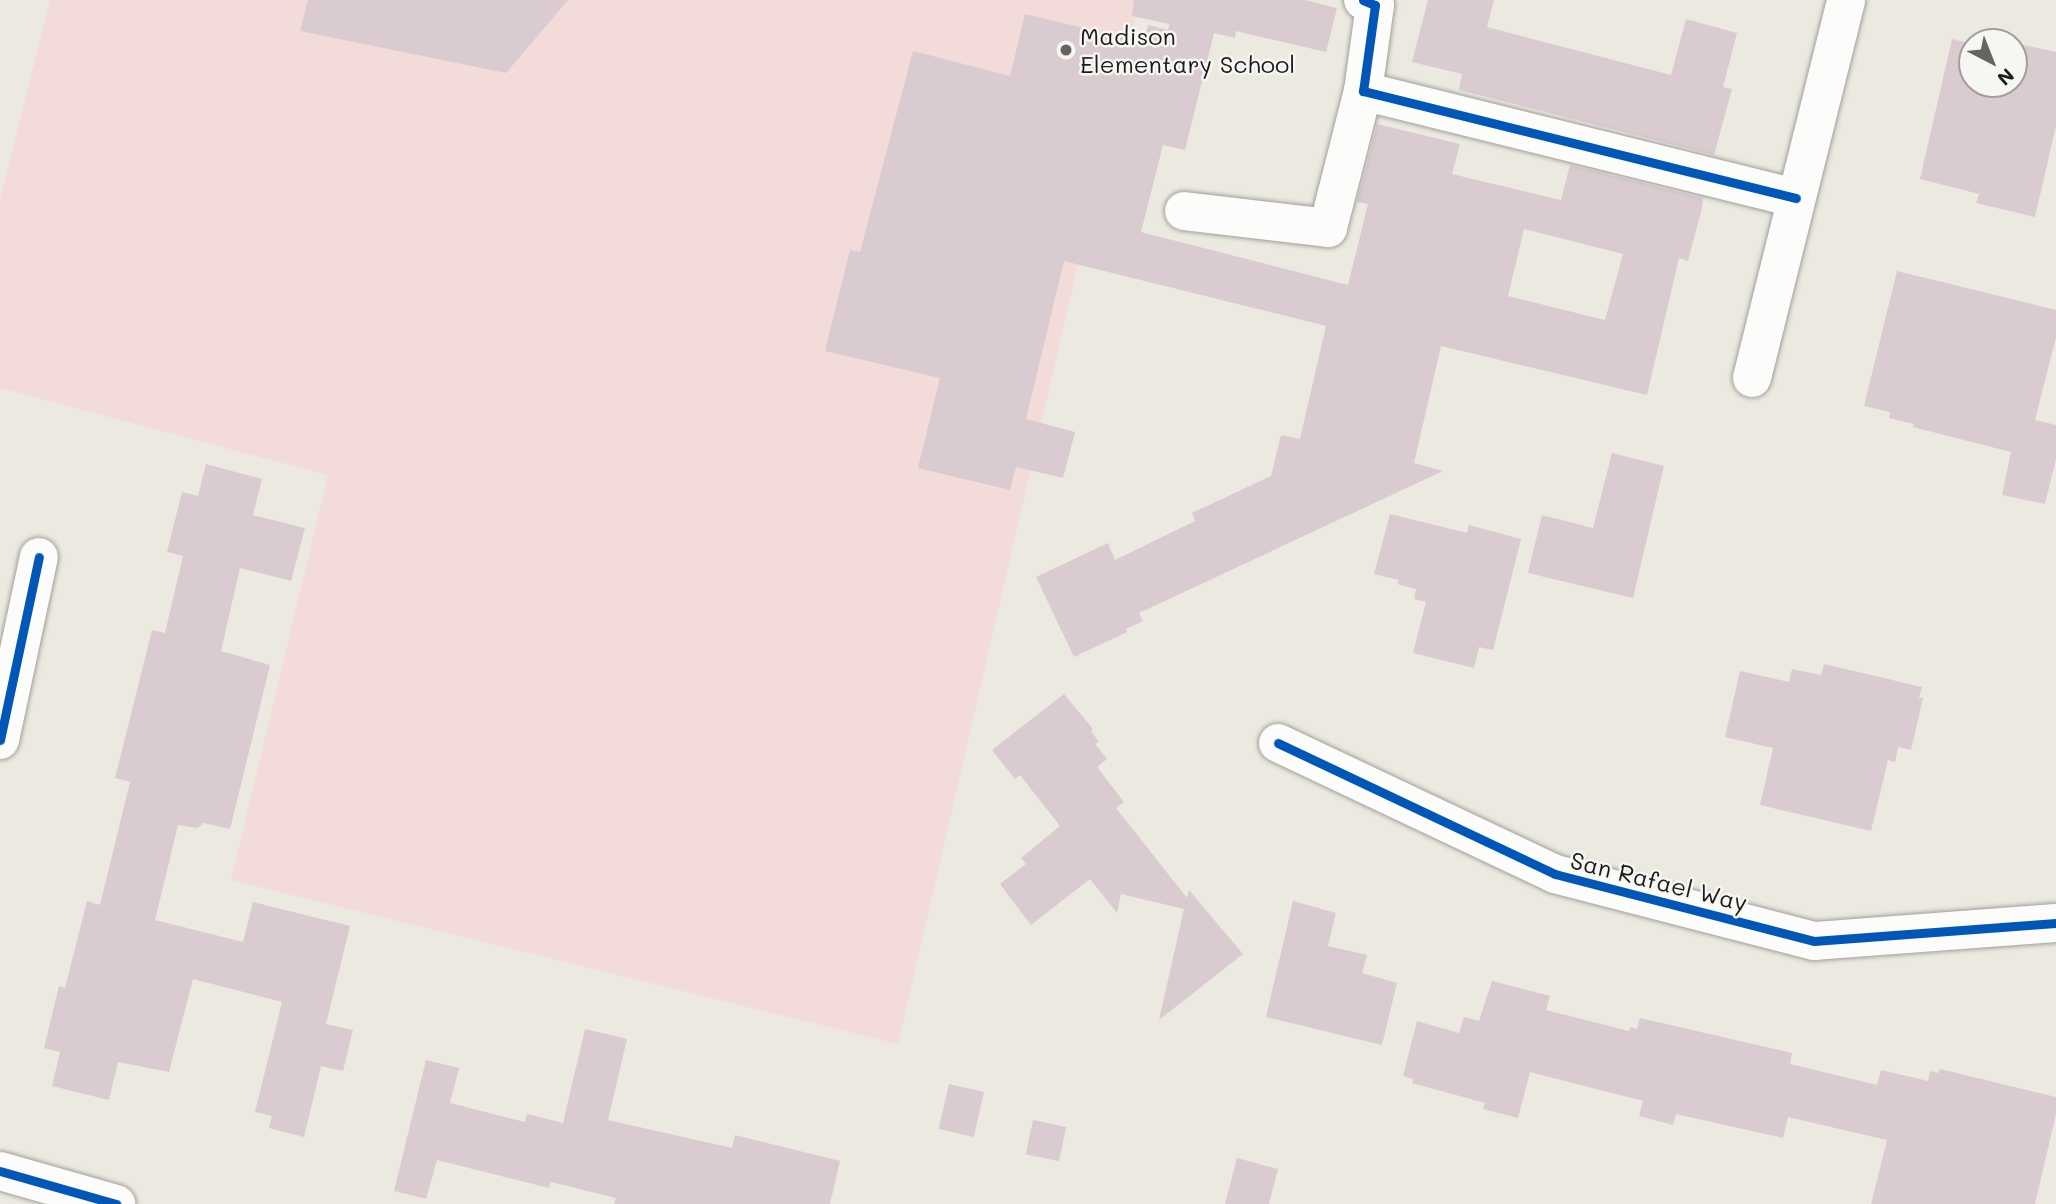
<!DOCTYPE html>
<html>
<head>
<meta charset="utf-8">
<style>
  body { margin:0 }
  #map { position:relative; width:2056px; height:1204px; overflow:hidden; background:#ece9e0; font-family:Mali,sans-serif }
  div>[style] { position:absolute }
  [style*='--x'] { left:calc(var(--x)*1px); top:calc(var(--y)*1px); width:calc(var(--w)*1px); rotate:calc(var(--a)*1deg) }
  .built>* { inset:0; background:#f2dbd9 }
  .building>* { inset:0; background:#d9cbd0; transform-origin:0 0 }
  .roads { filter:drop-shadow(0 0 2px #a1a09b) drop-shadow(0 0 2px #a1a09b) }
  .street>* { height:38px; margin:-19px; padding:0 19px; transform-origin:19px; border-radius:19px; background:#fcfcfa }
  .cycleway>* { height:9px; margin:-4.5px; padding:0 4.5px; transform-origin:4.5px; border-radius:4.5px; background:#0057b8 }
  .dots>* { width:19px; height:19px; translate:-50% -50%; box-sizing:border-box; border:4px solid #f6f6f2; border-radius:50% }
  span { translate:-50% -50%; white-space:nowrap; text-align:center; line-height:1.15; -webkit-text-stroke:5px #f6f6f2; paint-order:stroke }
  .poi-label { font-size:24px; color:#1c1c1c }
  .left { translate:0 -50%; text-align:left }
  .street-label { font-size:24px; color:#1c1c1c }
  .north { position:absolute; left:1958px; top:28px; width:70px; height:70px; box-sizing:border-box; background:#f6f6f2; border:2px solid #9f9f9c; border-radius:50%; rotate:138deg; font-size:19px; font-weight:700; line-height:28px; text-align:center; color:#1c1c1c }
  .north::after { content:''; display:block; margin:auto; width:24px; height:32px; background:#656461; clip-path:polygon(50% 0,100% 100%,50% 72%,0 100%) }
</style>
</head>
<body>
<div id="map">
  <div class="built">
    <i style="clip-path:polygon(50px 0,1139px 0,898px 1044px,231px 880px,328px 475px,0 388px,0 199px)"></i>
  </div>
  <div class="building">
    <i style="clip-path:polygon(308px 0,568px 0,506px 73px,300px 31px)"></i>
    <i style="clip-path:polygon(evenodd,1134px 0,1305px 0,1337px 8px,1326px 52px,1236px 31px,1235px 38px,1214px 33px,1185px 150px,1163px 145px,1141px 232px,1348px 285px,1368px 204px,1357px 202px,1377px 124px,1460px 144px,1452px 174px,1561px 200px,1570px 165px,1703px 198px,1702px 208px,1688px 261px,1679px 258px,1647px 395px,1441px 346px,1414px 463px,1443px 471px,1139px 613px,1143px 621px,1126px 629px,1127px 632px,1074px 657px,1036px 577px,1108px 543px,1115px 560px,1195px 521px,1192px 513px,1271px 476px,1281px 435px,1300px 439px,1326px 326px,1064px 261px,1026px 419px,1075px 432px,1063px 478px,1016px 467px,1010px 490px,918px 468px,940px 378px,825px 351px,850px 250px,860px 252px,913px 51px,1010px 76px,1025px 14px,1143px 42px,1148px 25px,1168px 30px,1169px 24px,1132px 16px,1134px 0,1524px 229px,1623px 254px,1605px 320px,1508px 296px,1524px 229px)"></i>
    <i style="clip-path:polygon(1428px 0,1494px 0,1487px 27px,1671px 75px,1686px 19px,1737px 33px,1723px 87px,1732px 89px,1714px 155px,1459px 90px,1462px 74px,1412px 62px)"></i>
    <i style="clip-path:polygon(1952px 39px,1972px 44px,1972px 84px,2014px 84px,2014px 43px,2056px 52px,2056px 126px,2035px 217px,1976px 203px,1979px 194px,1920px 179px)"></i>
    <i style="clip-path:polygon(1897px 271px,2056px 310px,2056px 337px,2035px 420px,2056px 425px,2056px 459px,2045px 504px,2002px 495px,2011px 452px,1913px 427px,1914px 424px,1889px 418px,1890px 412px,1864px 406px)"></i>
    <i style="clip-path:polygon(1612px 453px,1664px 466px,1633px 598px,1528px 573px,1542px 515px,1593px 528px)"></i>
    <i style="clip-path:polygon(206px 464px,262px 479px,253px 515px,305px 528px,291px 581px,240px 568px,221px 651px,270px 665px,246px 764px,230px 829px,204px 823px,197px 828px,178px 825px,155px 920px,243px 942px,253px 902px,350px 926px,326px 1024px,353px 1030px,343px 1071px,321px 1066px,304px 1137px,269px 1128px,272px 1116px,255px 1112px,282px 1002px,193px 979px,169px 1072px,118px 1062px,109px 1100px,52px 1086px,60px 1052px,44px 1048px,59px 986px,65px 988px,87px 901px,100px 905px,130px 782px,115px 778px,152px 630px,165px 633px,183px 556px,167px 552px,182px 492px,198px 496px)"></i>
    <i style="clip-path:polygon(1390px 514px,1467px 533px,1469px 525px,1521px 539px,1493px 650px,1479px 647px,1474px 668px,1413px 653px,1426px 602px,1414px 599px,1416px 589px,1397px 584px,1399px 580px,1374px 574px)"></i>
    <i style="clip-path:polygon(1824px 664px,1922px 687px,1919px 698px,1923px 698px,1911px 750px,1898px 747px,1895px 762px,1888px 760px,1871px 831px,1760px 805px,1773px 748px,1725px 737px,1740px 671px,1789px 682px,1792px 669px,1821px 675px)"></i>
    <i style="clip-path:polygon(1064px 694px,1093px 729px,1091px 731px,1099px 742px,1095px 744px,1107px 759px,1097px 767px,1124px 802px,1116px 808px,1187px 898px,1189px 890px,1243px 954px,1159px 1020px,1184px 909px,1121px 894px,1117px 913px,1090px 879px,1031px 925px,1000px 884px,1026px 864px,1021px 858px,1060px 826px,1020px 775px,1015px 779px,992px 750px)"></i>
    <i style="clip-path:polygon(1293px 901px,1336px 913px,1328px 946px,1367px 955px,1362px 973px,1397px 983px,1382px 1045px,1266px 1017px)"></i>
    <i style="clip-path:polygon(1492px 981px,1550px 996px,1546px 1010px,1629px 1031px,1630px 1027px,1637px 1029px,1640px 1018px,1792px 1053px,1790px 1064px,1877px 1085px,1881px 1070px,1928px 1081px,1930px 1071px,1938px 1073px,1940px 1069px,2056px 1097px,2056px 1114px,2035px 1204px,1871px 1204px,1887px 1140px,1788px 1117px,1783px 1138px,1676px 1114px,1673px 1125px,1639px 1116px,1643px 1101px,1530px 1072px,1518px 1118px,1483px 1109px,1485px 1103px,1412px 1083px,1413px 1079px,1403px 1076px,1417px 1021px,1459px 1033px,1464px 1017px,1479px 1021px)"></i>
    <i style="clip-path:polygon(585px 1029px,627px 1039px,608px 1120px,732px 1148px,735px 1135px,840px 1161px,830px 1204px,614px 1204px,616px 1198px,551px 1182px,549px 1188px,437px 1160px,426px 1199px,394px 1191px,426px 1060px,459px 1068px,450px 1103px,525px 1122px,527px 1114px,563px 1123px)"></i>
    <i style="left:949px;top:1084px;width:36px;height:46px;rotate:13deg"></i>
    <i style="left:1033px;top:1120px;width:34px;height:35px;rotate:12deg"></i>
    <i style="clip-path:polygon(1237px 1158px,1278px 1169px,1269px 1204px,1225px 1204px)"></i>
  </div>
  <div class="roads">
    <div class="street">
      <i style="--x:1363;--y:0;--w:13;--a:23"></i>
      <i style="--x:1375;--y:5;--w:87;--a:97.9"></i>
      <i style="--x:1363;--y:91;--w:446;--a:13.9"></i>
      <i style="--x:1184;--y:211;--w:145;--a:6.7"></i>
      <i style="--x:1328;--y:228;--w:141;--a:-75.7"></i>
      <i style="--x:1752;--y:378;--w:390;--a:-76"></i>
      <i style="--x:0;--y:740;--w:187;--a:-78"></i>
      <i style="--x:1278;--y:743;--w:306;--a:25.3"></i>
      <i style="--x:1555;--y:874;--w:268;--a:14.5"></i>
      <i style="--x:1815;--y:941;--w:242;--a:-4.3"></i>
      <i style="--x:0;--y:1171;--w:121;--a:15.9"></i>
    </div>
  </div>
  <div class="cycleway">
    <i style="--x:1363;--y:0;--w:13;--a:23"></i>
    <i style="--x:1375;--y:5;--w:87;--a:97.9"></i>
    <i style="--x:1363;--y:91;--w:446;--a:13.9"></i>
    <i style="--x:0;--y:740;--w:187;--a:-78"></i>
    <i style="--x:1278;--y:743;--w:306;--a:25.3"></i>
    <i style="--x:1555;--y:874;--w:268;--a:14.5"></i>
    <i style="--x:1815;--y:941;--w:242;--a:-4.3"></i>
    <i style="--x:0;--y:1171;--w:121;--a:15.9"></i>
  </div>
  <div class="dots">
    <i style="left:1066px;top:50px;background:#656461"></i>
  </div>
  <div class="poi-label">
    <span class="left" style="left:1080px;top:50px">Madison<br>Elementary School</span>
  </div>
  <div class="street-label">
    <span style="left:1659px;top:881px;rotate:14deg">San Rafael Way</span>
  </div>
  <div class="north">N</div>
</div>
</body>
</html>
